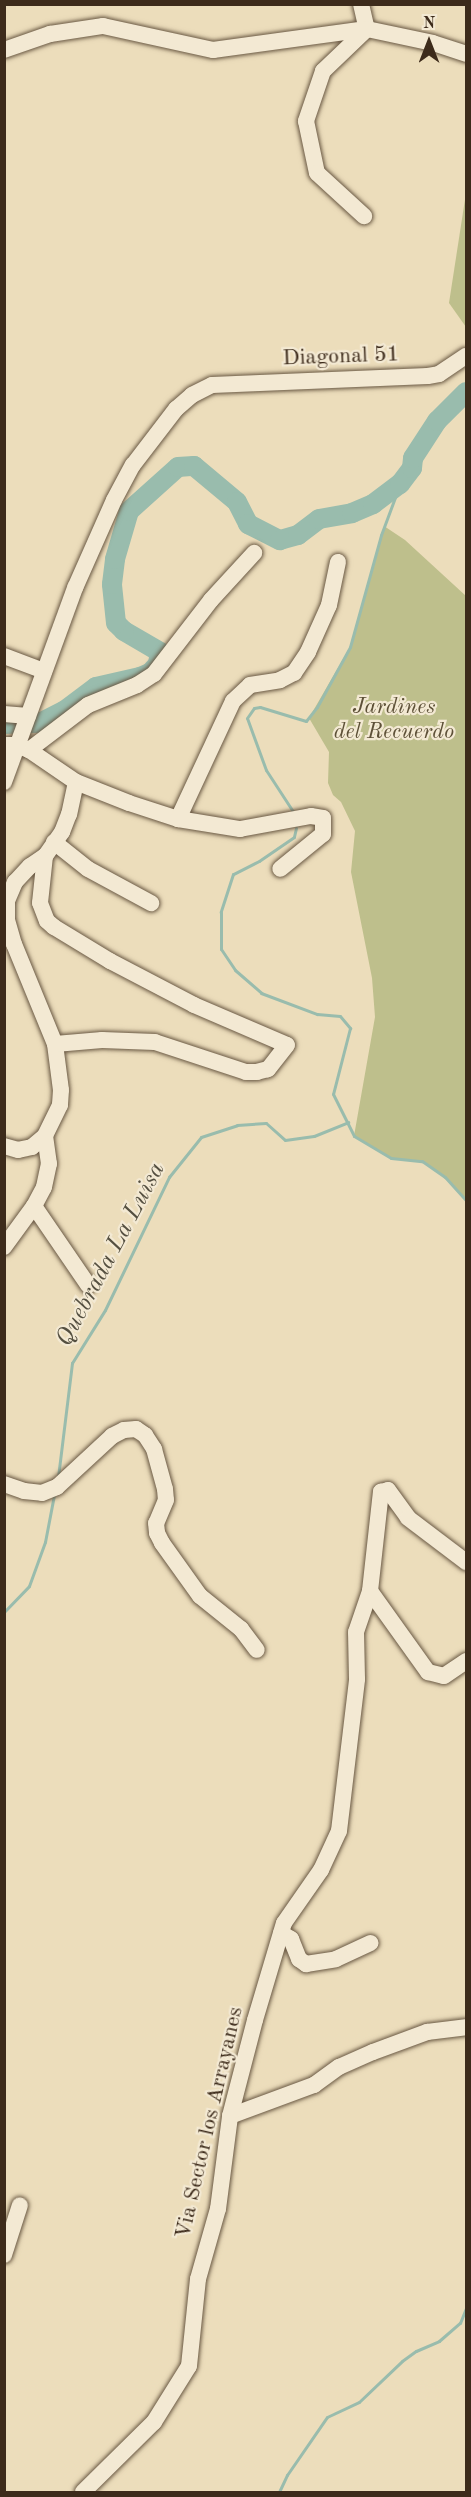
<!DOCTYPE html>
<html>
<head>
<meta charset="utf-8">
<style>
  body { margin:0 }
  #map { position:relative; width:471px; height:2497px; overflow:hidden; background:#ecddbb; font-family:"Old Standard TT",serif }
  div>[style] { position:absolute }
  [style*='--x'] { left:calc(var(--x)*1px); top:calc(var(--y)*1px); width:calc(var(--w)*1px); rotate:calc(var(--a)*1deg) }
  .green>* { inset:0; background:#bebf8c }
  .stream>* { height:3px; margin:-1.5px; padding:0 1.5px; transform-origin:1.5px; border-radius:1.5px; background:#99bcad }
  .river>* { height:20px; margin:-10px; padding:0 10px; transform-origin:10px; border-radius:10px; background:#99bcad }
  .roads { filter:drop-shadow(0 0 2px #695843) drop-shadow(0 0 2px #695843) }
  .minor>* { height:16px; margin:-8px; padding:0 8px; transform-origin:8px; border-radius:8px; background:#f3e9d3 }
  span { translate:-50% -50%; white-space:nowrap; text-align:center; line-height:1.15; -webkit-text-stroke:4.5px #f3e9d3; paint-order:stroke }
  .street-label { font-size:22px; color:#3d2b1b }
  .park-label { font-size:22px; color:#5d5037; font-style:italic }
  .water-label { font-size:24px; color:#544f40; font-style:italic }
  .frame { position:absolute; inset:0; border:6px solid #3d2b1b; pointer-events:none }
  .north { position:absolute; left:399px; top:12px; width:60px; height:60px; -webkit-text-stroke:4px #f3e9d3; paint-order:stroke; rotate:0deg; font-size:16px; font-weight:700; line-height:24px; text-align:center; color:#3d2b1b }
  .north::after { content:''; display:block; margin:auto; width:21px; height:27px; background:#3d2b1b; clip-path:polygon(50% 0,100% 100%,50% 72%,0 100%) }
</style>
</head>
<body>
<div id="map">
  <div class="green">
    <i style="clip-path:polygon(466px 193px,466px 327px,449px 303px)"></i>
    <i style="clip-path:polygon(384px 526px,405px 540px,466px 596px,466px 1200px,445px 1177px,422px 1161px,391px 1158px,354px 1136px,375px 1017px,372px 978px,351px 872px,355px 831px,341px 802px,333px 795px,328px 783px,329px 752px,309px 718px,350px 647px)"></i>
  </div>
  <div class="stream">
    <i style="--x:294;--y:813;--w:51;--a:-123.1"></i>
    <i style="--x:266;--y:770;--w:55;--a:-110.1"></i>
    <i style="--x:247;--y:718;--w:12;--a:-55"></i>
    <i style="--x:254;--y:708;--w:6;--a:-9"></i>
    <i style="--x:260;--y:707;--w:48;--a:16.9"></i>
    <i style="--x:306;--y:721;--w:18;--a:-52"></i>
    <i style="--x:317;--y:707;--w:68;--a:-61.2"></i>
    <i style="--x:350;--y:647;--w:116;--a:-74.5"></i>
    <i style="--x:381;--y:535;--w:54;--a:-69.6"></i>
    <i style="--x:296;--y:828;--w:9;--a:103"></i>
    <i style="--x:294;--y:837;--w:42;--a:145.6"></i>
    <i style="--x:259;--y:861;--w:29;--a:153"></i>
    <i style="--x:233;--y:874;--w:40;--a:108"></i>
    <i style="--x:221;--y:912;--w:37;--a:90"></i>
    <i style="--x:221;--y:949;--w:25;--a:56"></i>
    <i style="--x:235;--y:970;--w:35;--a:41"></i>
    <i style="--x:261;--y:993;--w:60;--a:20.6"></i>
    <i style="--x:317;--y:1014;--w:23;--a:5"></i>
    <i style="--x:340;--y:1016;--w:16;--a:50"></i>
    <i style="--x:350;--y:1028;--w:68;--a:104.4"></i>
    <i style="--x:333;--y:1094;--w:47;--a:63.4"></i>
    <i style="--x:354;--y:1136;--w:43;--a:30.7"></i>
    <i style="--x:391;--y:1158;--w:31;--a:6"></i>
    <i style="--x:422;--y:1161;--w:28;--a:35"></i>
    <i style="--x:445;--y:1177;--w:31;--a:48"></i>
    <i style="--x:58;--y:1477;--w:115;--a:-83"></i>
    <i style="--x:72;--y:1363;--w:62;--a:-58.1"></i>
    <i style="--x:105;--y:1310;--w:148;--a:-64.3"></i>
    <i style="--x:169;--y:1177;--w:51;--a:-51.3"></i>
    <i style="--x:201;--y:1137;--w:38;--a:-18"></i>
    <i style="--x:237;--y:1125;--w:29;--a:-4"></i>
    <i style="--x:266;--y:1123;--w:25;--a:42"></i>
    <i style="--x:285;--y:1140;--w:29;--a:-8"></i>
    <i style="--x:314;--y:1136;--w:37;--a:-22"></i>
    <i style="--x:4;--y:1612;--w:36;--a:-46"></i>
    <i style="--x:29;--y:1586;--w:47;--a:-70"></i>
    <i style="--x:45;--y:1542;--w:48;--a:-79.2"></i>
    <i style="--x:279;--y:2492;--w:19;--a:-65"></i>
    <i style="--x:287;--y:2475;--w:70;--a:-55.4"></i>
    <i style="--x:327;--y:2417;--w:35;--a:-25"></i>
    <i style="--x:359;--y:2402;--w:59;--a:-43.6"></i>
    <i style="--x:402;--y:2361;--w:17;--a:-36"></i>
    <i style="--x:416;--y:2351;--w:25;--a:-23"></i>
    <i style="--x:439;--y:2341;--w:28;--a:-41"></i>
    <i style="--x:460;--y:2323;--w:16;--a:-68"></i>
  </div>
  <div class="river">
    <i style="--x:4;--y:724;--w:36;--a:-2"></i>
    <i style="--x:40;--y:723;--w:27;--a:-27"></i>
    <i style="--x:64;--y:711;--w:40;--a:-37"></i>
    <i style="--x:96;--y:687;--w:45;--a:-12.8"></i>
    <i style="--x:140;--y:677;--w:11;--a:-22"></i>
    <i style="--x:150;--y:673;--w:12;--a:-48"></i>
    <i style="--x:158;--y:664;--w:12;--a:-81"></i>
    <i style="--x:160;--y:652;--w:42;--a:-149.7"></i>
    <i style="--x:124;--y:631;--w:11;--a:-135"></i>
    <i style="--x:116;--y:623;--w:39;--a:-96"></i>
    <i style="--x:112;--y:584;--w:25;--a:-83"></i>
    <i style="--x:115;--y:559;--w:50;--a:-73.7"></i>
    <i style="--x:129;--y:511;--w:66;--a:-41.9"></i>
    <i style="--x:178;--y:467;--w:16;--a:-4"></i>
    <i style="--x:194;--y:466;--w:56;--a:39.9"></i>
    <i style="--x:237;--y:502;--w:25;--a:63"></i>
    <i style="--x:248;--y:524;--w:36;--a:27"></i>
    <i style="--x:280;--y:540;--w:19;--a:-16"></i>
    <i style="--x:298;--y:535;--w:26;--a:-37"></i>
    <i style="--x:319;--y:519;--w:34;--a:-10"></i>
    <i style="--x:352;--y:513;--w:23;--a:-23"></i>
    <i style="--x:373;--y:504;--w:34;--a:-37"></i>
    <i style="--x:400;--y:484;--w:20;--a:-53"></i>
    <i style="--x:412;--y:468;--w:10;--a:-84"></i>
    <i style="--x:413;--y:458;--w:44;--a:-57"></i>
    <i style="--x:437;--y:421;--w:41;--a:-45"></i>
  </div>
  <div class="roads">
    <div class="minor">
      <i style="--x:361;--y:4;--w:26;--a:77"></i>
      <i style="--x:367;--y:29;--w:61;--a:136.3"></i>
      <i style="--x:323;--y:71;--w:53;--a:108.8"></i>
      <i style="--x:306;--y:121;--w:53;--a:78.1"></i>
      <i style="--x:317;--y:173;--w:64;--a:42.5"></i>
      <i style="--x:4;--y:50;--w:49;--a:-19.2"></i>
      <i style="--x:50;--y:34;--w:54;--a:-8.6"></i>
      <i style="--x:103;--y:26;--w:113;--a:12.3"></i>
      <i style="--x:213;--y:50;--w:155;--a:-7.8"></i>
      <i style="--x:367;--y:29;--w:67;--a:12"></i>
      <i style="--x:433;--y:43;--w:35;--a:18"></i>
      <i style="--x:4;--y:656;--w:43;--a:20.6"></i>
      <i style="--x:4;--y:714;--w:24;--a:5"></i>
      <i style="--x:4;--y:745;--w:13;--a:0"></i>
      <i style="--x:17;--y:745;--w:13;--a:23"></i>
      <i style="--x:29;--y:750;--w:57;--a:34.2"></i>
      <i style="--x:76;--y:782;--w:33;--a:102"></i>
      <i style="--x:69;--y:814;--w:19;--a:111"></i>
      <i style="--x:62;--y:832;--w:29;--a:125"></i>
      <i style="--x:45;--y:856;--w:18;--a:146"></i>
      <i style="--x:30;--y:866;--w:22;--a:133"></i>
      <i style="--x:15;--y:882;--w:21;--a:113"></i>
      <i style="--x:7;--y:901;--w:19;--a:90"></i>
      <i style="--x:7;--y:920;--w:25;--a:74"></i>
      <i style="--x:14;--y:944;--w:108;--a:67.7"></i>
      <i style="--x:55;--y:1044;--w:46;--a:82.6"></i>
      <i style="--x:61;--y:1090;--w:15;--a:94"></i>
      <i style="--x:60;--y:1105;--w:34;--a:116"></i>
      <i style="--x:45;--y:1136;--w:17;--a:140"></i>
      <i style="--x:32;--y:1147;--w:14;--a:168"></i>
      <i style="--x:18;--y:1150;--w:15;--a:-164"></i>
      <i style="--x:29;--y:750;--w:74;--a:-37.3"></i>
      <i style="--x:88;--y:705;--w:53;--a:-22.2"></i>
      <i style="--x:137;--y:685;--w:20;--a:-33"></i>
      <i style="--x:154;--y:674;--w:93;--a:-52.4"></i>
      <i style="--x:211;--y:600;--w:64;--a:-47.5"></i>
      <i style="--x:4;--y:782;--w:207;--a:-69.9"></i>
      <i style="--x:75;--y:588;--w:96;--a:-66.1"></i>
      <i style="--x:114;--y:500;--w:40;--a:-62"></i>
      <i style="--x:133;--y:465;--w:71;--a:-52.5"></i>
      <i style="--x:176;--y:409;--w:21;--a:-41"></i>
      <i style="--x:192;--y:395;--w:22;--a:-27"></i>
      <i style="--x:212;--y:385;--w:216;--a:-2.4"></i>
      <i style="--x:428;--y:376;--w:11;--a:-10"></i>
      <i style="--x:439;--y:374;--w:32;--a:-34"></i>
      <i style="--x:76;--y:782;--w:57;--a:21.6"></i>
      <i style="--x:129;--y:803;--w:52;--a:18.1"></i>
      <i style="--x:178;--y:819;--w:63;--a:9.2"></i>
      <i style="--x:240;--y:829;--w:72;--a:-10.4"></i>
      <i style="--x:311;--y:816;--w:12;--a:9"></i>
      <i style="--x:323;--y:818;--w:16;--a:90"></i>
      <i style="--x:323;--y:834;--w:55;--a:140.9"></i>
      <i style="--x:178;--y:819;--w:130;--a:-65"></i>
      <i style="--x:233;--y:701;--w:23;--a:-43"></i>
      <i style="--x:250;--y:685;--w:30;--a:-9"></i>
      <i style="--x:280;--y:680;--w:16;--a:-27"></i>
      <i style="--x:294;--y:673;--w:25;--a:-56"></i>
      <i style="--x:308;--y:652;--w:51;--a:-65.9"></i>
      <i style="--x:329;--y:605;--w:44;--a:-78.2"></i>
      <i style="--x:54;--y:842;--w:43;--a:38.5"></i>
      <i style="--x:88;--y:869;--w:72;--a:28.4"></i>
      <i style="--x:45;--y:856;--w:47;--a:96.1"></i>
      <i style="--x:40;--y:903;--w:19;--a:69"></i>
      <i style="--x:47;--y:921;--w:9;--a:41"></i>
      <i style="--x:54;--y:927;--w:66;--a:31.3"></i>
      <i style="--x:110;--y:961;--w:95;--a:27.6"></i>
      <i style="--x:194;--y:1005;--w:101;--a:23.3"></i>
      <i style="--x:287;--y:1045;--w:31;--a:128"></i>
      <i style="--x:268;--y:1069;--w:11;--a:165"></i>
      <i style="--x:257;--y:1072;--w:11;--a:180"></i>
      <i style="--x:246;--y:1072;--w:96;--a:-161.8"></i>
      <i style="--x:155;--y:1042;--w:53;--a:-177.8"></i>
      <i style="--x:102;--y:1040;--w:47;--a:175.1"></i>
      <i style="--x:34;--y:1206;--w:96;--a:55.6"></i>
      <i style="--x:4;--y:1247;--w:51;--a:-53.8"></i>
      <i style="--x:34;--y:1206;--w:21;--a:-62"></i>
      <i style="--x:44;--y:1187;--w:24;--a:-78"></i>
      <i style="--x:49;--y:1164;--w:28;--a:-98"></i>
      <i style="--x:4;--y:1484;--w:21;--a:19"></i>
      <i style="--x:24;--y:1491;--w:18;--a:6"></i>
      <i style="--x:42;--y:1493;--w:16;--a:-22"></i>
      <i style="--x:57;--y:1487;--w:75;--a:-42.8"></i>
      <i style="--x:112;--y:1436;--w:13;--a:-27"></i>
      <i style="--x:124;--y:1430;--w:12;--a:-5"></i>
      <i style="--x:136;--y:1429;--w:11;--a:34"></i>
      <i style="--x:145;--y:1435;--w:17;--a:57"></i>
      <i style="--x:154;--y:1449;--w:41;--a:74.6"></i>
      <i style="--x:165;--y:1489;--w:11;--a:85"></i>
      <i style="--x:166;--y:1500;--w:25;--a:113"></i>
      <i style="--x:156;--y:1523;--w:10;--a:84"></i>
      <i style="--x:157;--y:1533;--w:11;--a:63"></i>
      <i style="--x:162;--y:1543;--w:65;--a:54.4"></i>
      <i style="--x:200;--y:1596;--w:53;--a:38.8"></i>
      <i style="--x:241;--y:1629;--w:26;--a:53"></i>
      <i style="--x:370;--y:1591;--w:100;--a:54.4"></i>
      <i style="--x:428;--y:1672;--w:16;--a:14"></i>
      <i style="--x:444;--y:1676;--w:27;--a:-34"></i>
      <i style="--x:281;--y:1933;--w:12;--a:31"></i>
      <i style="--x:291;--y:1939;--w:22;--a:68"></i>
      <i style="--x:299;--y:1959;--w:9;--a:36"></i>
      <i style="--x:306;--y:1964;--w:30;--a:-9"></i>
      <i style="--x:336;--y:1959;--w:38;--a:-25"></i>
      <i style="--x:230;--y:2116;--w:90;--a:-20.3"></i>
      <i style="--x:314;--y:2085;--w:31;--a:-36"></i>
      <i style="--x:339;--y:2067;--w:37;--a:-24"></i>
      <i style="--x:373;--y:2052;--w:58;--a:-20.3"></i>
      <i style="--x:427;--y:2032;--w:39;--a:-7"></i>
      <i style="--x:4;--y:2255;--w:52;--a:-72.3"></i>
      <i style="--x:83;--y:2492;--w:100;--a:-44.6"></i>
      <i style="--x:154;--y:2422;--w:66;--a:-58"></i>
      <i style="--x:189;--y:2366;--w:87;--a:-84.1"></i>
      <i style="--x:198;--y:2279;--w:73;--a:-74.1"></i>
      <i style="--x:218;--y:2209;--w:94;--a:-82.6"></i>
      <i style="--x:230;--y:2116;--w:99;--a:-75.4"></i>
      <i style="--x:255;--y:2020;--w:101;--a:-73.4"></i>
      <i style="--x:284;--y:1923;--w:65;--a:-55.1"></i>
      <i style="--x:321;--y:1870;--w:43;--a:-65.2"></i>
      <i style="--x:339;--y:1831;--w:153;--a:-83.2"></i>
      <i style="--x:357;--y:1679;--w:47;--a:-91.2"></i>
      <i style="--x:356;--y:1632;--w:43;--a:-71.1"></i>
      <i style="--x:370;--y:1591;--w:100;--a:-83.7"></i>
      <i style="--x:381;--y:1492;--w:7;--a:-16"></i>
      <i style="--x:388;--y:1490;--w:34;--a:54"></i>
      <i style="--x:408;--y:1518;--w:73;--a:37.2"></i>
    </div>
  </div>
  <div class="street-label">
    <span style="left:341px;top:357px;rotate:-2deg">Diagonal 51</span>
    <span style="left:210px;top:2123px;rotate:-77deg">Via Sector los Arrayanes</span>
  </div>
  <div class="park-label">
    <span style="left:394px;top:720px">Jardines<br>del Recuerdo</span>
  </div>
  <div class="water-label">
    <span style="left:112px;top:1255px;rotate:-62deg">Quebrada La Luisa</span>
  </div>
  <div class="frame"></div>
  <div class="north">N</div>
</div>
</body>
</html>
